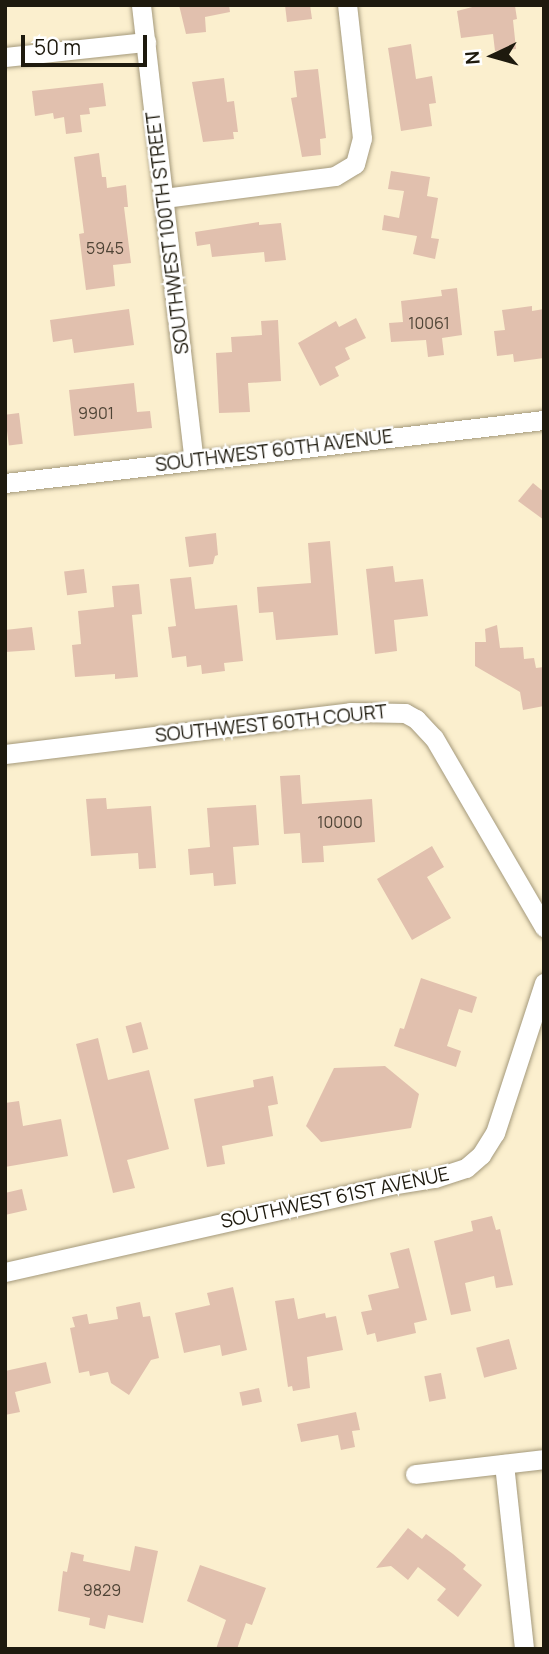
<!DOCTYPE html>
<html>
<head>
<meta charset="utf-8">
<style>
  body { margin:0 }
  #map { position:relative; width:549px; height:1654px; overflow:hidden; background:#fbefce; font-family:Manrope,sans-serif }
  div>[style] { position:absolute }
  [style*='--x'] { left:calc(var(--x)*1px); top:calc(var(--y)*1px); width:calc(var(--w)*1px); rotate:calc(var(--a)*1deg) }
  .building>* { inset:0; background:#e1c0ae; transform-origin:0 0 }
  .roads { filter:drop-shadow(0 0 2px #a4997b) drop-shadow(0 0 2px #a4997b) }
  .minor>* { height:19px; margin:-9.5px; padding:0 9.5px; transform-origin:9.5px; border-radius:9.5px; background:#fff }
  span { translate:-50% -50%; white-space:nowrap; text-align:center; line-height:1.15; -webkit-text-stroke:5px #fff; paint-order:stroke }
  .number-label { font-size:16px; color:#4f4436 }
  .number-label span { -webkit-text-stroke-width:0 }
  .street-label { font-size:19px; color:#1e1a0e }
  .frame { position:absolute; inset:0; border:7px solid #1e1a0e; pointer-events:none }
  .north { position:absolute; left:458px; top:21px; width:70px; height:70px; -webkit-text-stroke:5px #fff; paint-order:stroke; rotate:265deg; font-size:19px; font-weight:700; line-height:28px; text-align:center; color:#1e1a0e }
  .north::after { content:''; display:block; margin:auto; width:24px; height:32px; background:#1e1a0e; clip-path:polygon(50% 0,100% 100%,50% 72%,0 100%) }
  .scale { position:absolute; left:21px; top:35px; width:126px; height:32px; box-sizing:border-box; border:4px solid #1e1a0e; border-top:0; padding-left:9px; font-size:21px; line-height:24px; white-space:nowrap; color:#1e1a0e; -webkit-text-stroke:5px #fff; paint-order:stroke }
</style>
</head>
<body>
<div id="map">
  <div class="building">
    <i style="clip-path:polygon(179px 5px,229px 5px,230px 12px,205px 17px,206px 32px,186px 34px)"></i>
    <i style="clip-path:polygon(285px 5px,310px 5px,312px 19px,287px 22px)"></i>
    <i style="clip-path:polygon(480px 5px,515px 6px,517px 19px,513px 20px,516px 49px,495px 51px,493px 34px,461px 38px,457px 11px)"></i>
    <i style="clip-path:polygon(411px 44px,416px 79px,432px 76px,436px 103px,429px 104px,432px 126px,401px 131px,388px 48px)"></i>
    <i style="clip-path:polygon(318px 69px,326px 138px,320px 139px,321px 155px,302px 157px,291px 98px,297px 97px,294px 71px)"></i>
    <i style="clip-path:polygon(224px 78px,227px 102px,234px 101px,238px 132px,233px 132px,234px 139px,203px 142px,192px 82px)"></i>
    <i style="clip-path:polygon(103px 83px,106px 106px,89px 108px,90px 114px,80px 115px,82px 132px,66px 134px,64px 117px,54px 119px,53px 113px,35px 116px,32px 91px)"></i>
    <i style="clip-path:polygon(99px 153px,102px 177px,106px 177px,107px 188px,126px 185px,128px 207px,124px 207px,131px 263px,113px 265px,115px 286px,86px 290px,79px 234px,84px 233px,74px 157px)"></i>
    <i style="clip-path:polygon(391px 171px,430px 177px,427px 196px,438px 198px,431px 238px,439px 239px,435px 259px,413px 254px,417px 236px,382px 230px,384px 215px,399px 218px,404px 191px,388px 189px)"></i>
    <i style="clip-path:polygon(259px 222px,259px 225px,281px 223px,286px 260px,265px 262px,264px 252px,212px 257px,210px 244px,197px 246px,195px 232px)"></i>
    <i style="clip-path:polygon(457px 288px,462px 335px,442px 338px,444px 355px,428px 357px,426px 340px,391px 342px,389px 323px,403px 322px,401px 301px,442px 296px,441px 290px)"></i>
    <i style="clip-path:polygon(532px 306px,532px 311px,544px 309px,544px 358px,514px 362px,513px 354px,497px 356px,494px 331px,505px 330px,502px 310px)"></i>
    <i style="clip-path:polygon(129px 309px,134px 345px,74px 353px,72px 339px,53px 342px,50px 320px)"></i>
    <i style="clip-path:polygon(356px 318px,366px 338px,345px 348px,350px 359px,335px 367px,339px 376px,320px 386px,298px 343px,336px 321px,339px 327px)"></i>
    <i style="clip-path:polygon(278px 320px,281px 381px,248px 383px,250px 412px,219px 413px,216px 353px,232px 352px,231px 337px,262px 335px,261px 321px)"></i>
    <i style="clip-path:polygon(134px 383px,137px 412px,150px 411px,152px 428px,74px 436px,69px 390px)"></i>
    <i style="left:19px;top:413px;width:31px;height:14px;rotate:83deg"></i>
    <i style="clip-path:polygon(533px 483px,544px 492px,544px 520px,518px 501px)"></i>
    <i style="clip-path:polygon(216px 533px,218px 555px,215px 556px,213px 564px,189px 567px,185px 537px)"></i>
    <i style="clip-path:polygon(330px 541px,338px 635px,276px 640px,273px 612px,259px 613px,257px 587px,311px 583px,308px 543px)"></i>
    <i style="clip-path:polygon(393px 566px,395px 582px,423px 579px,428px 616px,394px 620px,397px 651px,375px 654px,366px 569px)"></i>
    <i style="left:84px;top:569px;width:24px;height:20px;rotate:83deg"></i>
    <i style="clip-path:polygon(191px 577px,195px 609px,237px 605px,243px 661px,224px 663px,225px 671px,202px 674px,201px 665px,187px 667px,186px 656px,172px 658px,168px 627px,176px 626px,170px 579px)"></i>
    <i style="clip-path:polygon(139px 584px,142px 614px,132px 615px,138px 677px,115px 679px,115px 674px,75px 677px,72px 645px,81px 644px,78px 611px,114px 607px,112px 586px)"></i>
    <i style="clip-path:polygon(497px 625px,500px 648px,523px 647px,524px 659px,534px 658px,536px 668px,544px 667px,544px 706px,523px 710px,520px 692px,475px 666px,475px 642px,486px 642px,485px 629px)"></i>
    <i style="clip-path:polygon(32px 627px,35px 650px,5px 652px,5px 630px)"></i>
    <i style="clip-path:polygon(300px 775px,302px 804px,372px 799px,375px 842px,323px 846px,324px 862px,302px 863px,300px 833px,284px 834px,280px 776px)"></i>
    <i style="clip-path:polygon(106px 798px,107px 809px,151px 806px,156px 868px,139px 869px,138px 853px,91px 856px,86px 799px)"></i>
    <i style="clip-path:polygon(256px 805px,259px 845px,233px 847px,236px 884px,214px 886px,213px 873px,190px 875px,188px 849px,210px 847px,207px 808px)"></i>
    <i style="clip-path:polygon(432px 846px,444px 867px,427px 877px,451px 918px,412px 940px,377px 879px)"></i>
    <i style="clip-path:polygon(421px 978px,477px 997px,472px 1013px,459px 1009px,447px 1046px,461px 1051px,456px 1067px,394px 1046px,400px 1028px,404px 1029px)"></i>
    <i style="left:141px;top:1022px;width:28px;height:16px;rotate:75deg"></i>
    <i style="clip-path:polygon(98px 1038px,108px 1080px,149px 1070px,169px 1149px,127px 1160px,135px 1188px,113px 1193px,76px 1044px)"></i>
    <i style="clip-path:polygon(385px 1066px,419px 1094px,411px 1128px,321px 1142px,306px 1126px,334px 1068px)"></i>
    <i style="clip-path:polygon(273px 1076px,278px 1104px,268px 1106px,273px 1136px,222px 1146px,225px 1164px,207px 1167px,194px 1099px,254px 1087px,253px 1080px)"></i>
    <i style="clip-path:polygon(19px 1101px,23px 1126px,61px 1119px,68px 1156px,5px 1167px,5px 1103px)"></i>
    <i style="clip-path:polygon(22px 1189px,27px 1210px,5px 1215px,5px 1193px)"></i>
    <i style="clip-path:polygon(492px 1216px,496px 1230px,500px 1229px,513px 1285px,496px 1288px,494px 1276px,465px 1283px,471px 1311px,451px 1315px,434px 1241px,473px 1231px,471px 1221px)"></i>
    <i style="clip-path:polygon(409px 1248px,427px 1320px,414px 1323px,416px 1333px,377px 1342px,375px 1333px,367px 1335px,361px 1312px,372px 1310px,368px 1295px,399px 1288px,390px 1253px)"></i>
    <i style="clip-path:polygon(233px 1287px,247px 1350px,222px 1356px,220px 1345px,184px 1353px,175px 1313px,210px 1305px,207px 1293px)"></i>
    <i style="clip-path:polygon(294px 1298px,298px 1319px,325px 1313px,326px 1318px,336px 1316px,343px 1350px,307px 1357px,310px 1388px,293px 1391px,292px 1386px,288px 1387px,275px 1301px)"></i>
    <i style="clip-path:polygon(140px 1302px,143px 1317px,150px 1316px,159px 1358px,151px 1360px,129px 1395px,111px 1383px,108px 1372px,90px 1376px,89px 1371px,79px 1373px,70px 1328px,75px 1327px,72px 1317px,87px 1314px,89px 1324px,118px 1319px,116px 1307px)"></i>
    <i style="left:509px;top:1339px;width:31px;height:34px;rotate:75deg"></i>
    <i style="clip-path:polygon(46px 1362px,51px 1383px,15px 1392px,20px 1412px,5px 1415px,5px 1371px)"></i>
    <i style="left:441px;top:1373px;width:26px;height:17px;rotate:79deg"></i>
    <i style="left:259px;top:1388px;width:14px;height:20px;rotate:78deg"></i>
    <i style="clip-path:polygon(356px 1412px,360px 1430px,352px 1431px,355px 1447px,341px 1450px,338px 1435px,301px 1442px,297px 1424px)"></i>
    <i style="clip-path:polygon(408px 1528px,422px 1539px,426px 1534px,453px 1554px,466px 1565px,463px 1569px,482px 1585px,458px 1617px,437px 1600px,446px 1589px,418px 1567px,408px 1580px,391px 1566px,376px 1568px)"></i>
    <i style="clip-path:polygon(135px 1546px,158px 1551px,143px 1623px,108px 1615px,105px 1629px,89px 1625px,90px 1618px,58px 1611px,63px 1571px,67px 1572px,71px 1552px,84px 1555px,83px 1561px,130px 1571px)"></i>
    <i style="clip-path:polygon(200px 1565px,266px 1588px,252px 1625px,246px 1623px,237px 1649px,216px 1649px,226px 1620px,187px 1601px)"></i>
  </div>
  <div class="roads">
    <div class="minor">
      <i style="--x:141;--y:5;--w:458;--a:83.4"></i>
      <i style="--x:5;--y:57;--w:142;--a:-6.1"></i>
      <i style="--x:164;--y:198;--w:172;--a:-7.3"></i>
      <i style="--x:335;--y:176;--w:23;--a:-31"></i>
      <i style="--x:355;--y:164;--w:27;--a:-75"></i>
      <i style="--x:362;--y:138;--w:134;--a:-96.4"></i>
      <i style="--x:5;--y:483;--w:543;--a:-6.67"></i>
      <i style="--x:5;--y:754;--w:348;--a:-6.9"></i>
      <i style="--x:350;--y:712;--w:55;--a:1"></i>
      <i style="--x:405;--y:713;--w:13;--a:29"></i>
      <i style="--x:416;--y:719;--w:26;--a:47"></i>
      <i style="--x:434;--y:738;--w:219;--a:59.8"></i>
      <i style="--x:5;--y:1272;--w:401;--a:-12.7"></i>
      <i style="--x:396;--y:1184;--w:39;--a:-9"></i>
      <i style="--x:435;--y:1178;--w:33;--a:-18"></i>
      <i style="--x:466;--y:1168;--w:20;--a:-41"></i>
      <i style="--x:481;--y:1155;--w:26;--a:-58"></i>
      <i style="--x:495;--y:1133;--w:158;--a:-71.9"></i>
      <i style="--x:504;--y:1464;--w:186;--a:83.8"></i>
      <i style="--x:415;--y:1474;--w:130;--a:-6.6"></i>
    </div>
  </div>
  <div class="number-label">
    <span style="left:105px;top:248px">5945</span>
    <span style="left:429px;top:323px">10061</span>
    <span style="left:96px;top:413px">9901</span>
    <span style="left:340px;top:822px">10000</span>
    <span style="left:102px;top:1590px">9829</span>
  </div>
  <div class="street-label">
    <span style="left:168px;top:233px;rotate:-97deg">SOUTHWEST 100TH STREET</span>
    <span style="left:274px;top:451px;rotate:-7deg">SOUTHWEST 60TH AVENUE</span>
    <span style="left:271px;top:724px;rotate:-6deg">SOUTHWEST 60TH COURT</span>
    <span style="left:335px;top:1198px;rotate:-12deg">SOUTHWEST 61ST AVENUE</span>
  </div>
  <div class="frame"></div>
  <div class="north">N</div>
  <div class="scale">50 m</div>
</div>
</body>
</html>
